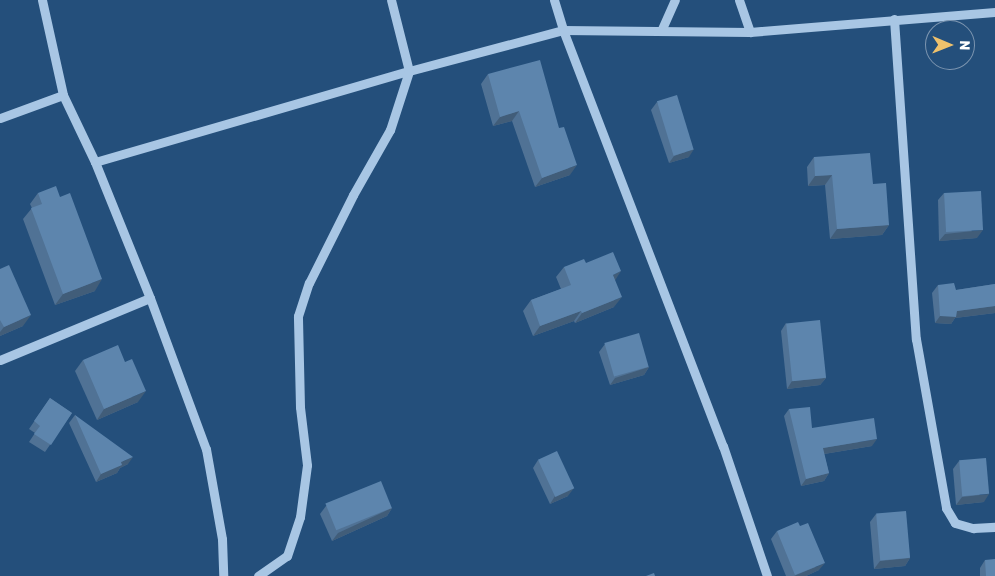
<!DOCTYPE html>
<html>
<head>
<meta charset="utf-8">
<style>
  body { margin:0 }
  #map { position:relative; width:995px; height:576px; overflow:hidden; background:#244f7b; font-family:Rubik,sans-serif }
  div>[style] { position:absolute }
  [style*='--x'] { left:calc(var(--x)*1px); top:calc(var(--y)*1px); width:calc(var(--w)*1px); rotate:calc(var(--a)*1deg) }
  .minor>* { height:9px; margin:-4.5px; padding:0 4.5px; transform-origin:4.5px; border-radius:4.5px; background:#a8c6e4 }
  .wall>* { inset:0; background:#507295 }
  .shaded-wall>* { inset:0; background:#415d79 }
  .building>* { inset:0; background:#5d85ad; transform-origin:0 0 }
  span { translate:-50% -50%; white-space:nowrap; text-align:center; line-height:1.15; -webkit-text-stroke:4px #244f7b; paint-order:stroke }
  .north { position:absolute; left:925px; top:20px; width:50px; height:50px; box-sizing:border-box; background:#244f7b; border:1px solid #7c95b0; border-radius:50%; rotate:91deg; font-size:14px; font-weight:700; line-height:20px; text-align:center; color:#fff }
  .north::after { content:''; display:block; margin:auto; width:18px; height:22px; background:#eec16c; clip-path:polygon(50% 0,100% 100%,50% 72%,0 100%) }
</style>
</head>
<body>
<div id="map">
  <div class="minor">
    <i style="--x:42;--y:0;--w:97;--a:77.5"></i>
    <i style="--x:63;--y:95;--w:74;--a:64.5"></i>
    <i style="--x:95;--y:162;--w:147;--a:68"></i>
    <i style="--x:150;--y:298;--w:161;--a:69.7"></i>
    <i style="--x:206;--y:449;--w:91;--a:79.9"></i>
    <i style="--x:222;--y:539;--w:37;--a:88"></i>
    <i style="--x:554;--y:0;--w:31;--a:73"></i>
    <i style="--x:563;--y:30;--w:446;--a:69"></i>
    <i style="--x:723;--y:446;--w:137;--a:71.3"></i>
    <i style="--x:739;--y:0;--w:34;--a:71"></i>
    <i style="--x:894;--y:19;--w:321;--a:86.1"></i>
    <i style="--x:916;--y:339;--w:172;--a:79.9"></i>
    <i style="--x:946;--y:508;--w:17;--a:59"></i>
    <i style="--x:955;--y:523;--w:19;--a:16"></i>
    <i style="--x:973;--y:528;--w:22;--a:-3"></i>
    <i style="--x:661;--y:31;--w:34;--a:-66"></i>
    <i style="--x:0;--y:118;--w:67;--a:-20.1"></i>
    <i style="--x:95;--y:162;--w:327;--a:-16.2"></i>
    <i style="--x:409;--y:71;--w:159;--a:-14.9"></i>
    <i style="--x:563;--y:30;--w:187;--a:0.6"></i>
    <i style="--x:750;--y:32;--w:246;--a:-4.7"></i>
    <i style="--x:0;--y:360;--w:162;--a:-22.5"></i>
    <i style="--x:258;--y:576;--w:35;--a:-35"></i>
    <i style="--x:287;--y:556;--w:41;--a:-71.6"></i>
    <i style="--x:300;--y:517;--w:52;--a:-82.3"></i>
    <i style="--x:307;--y:465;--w:58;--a:-96.9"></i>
    <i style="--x:300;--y:407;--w:91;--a:-91.3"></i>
    <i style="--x:298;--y:316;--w:35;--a:-72"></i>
    <i style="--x:309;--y:283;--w:98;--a:-63.4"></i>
    <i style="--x:353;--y:195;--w:75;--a:-60.4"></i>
    <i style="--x:390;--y:130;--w:62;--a:-72.1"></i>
    <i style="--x:409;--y:71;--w:73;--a:-104.2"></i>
  </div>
  <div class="wall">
    <i style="clip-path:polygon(488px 74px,559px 128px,570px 175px,535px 187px,512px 121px,493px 126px,481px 84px)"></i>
    <i style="clip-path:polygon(657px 102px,689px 157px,669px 163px,651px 110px)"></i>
    <i style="clip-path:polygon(814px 157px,873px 184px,889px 225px,882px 235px,830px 239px,825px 185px,808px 186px,807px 167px)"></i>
    <i style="clip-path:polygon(38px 193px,60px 197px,95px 291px,55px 305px,23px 219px,32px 208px,30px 204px)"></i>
    <i style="clip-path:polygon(944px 193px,977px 238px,939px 241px,938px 200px)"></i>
    <i style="clip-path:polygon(586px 263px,615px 280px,614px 307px,575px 323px,574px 321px,533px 336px,523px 311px,531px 300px,561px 289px,556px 277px,564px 267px)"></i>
    <i style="clip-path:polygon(0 269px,23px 326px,0 336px)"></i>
    <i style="clip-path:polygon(995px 284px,995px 313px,955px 318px,951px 324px,935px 323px,932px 293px,938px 285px,956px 290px)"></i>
    <i style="clip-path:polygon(786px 323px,826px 378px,820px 385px,787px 389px,781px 331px)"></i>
    <i style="clip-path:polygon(605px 344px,649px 367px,644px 375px,610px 385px,599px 352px)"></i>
    <i style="clip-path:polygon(83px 360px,138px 402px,97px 420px,75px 371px)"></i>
    <i style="clip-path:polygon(50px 398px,72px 413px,45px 452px,29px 442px,35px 433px,29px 429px)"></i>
    <i style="clip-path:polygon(789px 409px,812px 428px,872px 446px,824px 454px,829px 473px,824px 481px,801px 486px,784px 416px)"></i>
    <i style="clip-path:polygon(75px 415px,128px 464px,120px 468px,117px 473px,96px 482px,69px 423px)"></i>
    <i style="clip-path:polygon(538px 460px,568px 496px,550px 504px,533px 468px)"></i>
    <i style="clip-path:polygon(959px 461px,984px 502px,956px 505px,953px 469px)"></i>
    <i style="clip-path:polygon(326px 506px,392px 508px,387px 516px,332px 541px,320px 514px)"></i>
    <i style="clip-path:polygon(876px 514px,910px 558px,905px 566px,874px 569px,870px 522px)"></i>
    <i style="clip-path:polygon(777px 531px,819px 570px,806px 576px,786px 576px,771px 539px)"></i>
    <i style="clip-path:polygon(985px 560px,995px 576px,980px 576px,980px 568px)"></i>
  </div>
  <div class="shaded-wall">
    <i style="clip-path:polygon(519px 111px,512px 121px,493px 126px,500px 117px)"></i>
    <i style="clip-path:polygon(694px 149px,689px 157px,669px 163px,674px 156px)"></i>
    <i style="clip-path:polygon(577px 165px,570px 175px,535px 187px,542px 178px)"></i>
    <i style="clip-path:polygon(832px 175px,825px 185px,808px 186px,815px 176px)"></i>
    <i style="clip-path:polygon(889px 225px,882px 235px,830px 239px,837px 229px)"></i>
    <i style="clip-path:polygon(983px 230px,977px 238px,939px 241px,945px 234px)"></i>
    <i style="clip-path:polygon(621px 271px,614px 282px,613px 275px)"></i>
    <i style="clip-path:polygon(102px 279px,95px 291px,55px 305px,63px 294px)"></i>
    <i style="clip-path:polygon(622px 297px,614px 307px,575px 323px,582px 313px)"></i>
    <i style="clip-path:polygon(995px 306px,995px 313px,955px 318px,951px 324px,935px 323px,940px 316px,957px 311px)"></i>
    <i style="clip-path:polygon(581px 311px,574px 321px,533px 336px,540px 326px)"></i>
    <i style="clip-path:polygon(31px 315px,23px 326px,0 336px,0 332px,4px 327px)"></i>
    <i style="clip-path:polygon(649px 367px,644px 375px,610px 385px,615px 378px)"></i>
    <i style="clip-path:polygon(826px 378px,820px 385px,787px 389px,792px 381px)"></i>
    <i style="clip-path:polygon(146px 391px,138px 402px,97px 420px,104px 409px)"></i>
    <i style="clip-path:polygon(877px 439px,872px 446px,818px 455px,823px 448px)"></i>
    <i style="clip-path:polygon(133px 457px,128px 464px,120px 468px,117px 473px,96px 482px,101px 474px,121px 462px)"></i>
    <i style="clip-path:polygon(829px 473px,824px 481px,801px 486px,806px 479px)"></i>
    <i style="clip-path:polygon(574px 488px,568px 496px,550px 504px,555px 496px)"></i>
    <i style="clip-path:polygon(989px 494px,984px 502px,956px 505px,962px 497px)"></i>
    <i style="clip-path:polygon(392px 508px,387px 516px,332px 541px,338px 533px)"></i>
    <i style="clip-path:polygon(910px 558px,905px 566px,874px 569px,880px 561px)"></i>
    <i style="clip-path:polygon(825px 563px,819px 570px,806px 576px,794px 576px)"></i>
  </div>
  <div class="building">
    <i style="clip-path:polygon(540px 60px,559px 128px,564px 127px,577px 165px,542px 178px,519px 111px,500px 117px,488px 74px)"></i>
    <i style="left:677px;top:95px;width:57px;height:21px;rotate:73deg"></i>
    <i style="clip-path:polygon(870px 153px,873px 184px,886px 183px,889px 225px,837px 229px,832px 175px,815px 176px,814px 157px)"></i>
    <i style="clip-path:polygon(56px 186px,60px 197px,70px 193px,102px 279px,63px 294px,31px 208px,42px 204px,38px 193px)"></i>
    <i style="left:981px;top:191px;width:39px;height:37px;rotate:87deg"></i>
    <i style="clip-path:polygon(613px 252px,621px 271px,613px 275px,622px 297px,582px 313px,581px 311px,540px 326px,531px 300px,571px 285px,564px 267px,584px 259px,586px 263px)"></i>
    <i style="clip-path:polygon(9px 265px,31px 315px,4px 327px,0 320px,0 269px)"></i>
    <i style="clip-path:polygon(954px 283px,956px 290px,995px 284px,995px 306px,957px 311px,956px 317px,940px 316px,938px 285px)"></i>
    <i style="left:820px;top:320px;width:58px;height:34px;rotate:84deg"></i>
    <i style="left:639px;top:333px;width:35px;height:36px;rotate:74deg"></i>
    <i style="clip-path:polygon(118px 345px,125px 362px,132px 359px,146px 391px,104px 409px,83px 360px)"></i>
    <i style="clip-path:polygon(50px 398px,72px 413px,51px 445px,34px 434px,40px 426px,34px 421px)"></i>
    <i style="clip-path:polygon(810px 407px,812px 428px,874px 418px,877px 439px,823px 448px,829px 473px,806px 479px,789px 409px)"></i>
    <i style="clip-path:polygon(75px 415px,133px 457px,121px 462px,122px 465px,101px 474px)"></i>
    <i style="left:557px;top:451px;width:41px;height:21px;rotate:65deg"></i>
    <i style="left:986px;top:458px;width:36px;height:27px;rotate:85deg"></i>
    <i style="left:381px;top:481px;width:29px;height:60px;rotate:68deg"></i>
    <i style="left:906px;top:511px;width:47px;height:30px;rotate:85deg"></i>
    <i style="clip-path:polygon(798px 522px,800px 526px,808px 523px,825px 563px,795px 575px,777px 531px)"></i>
    <i style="clip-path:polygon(995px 559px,995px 576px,986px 576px,985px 560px)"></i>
    <i style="clip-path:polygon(654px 573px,655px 576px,646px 576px)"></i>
  </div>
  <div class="north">N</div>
</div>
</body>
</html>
